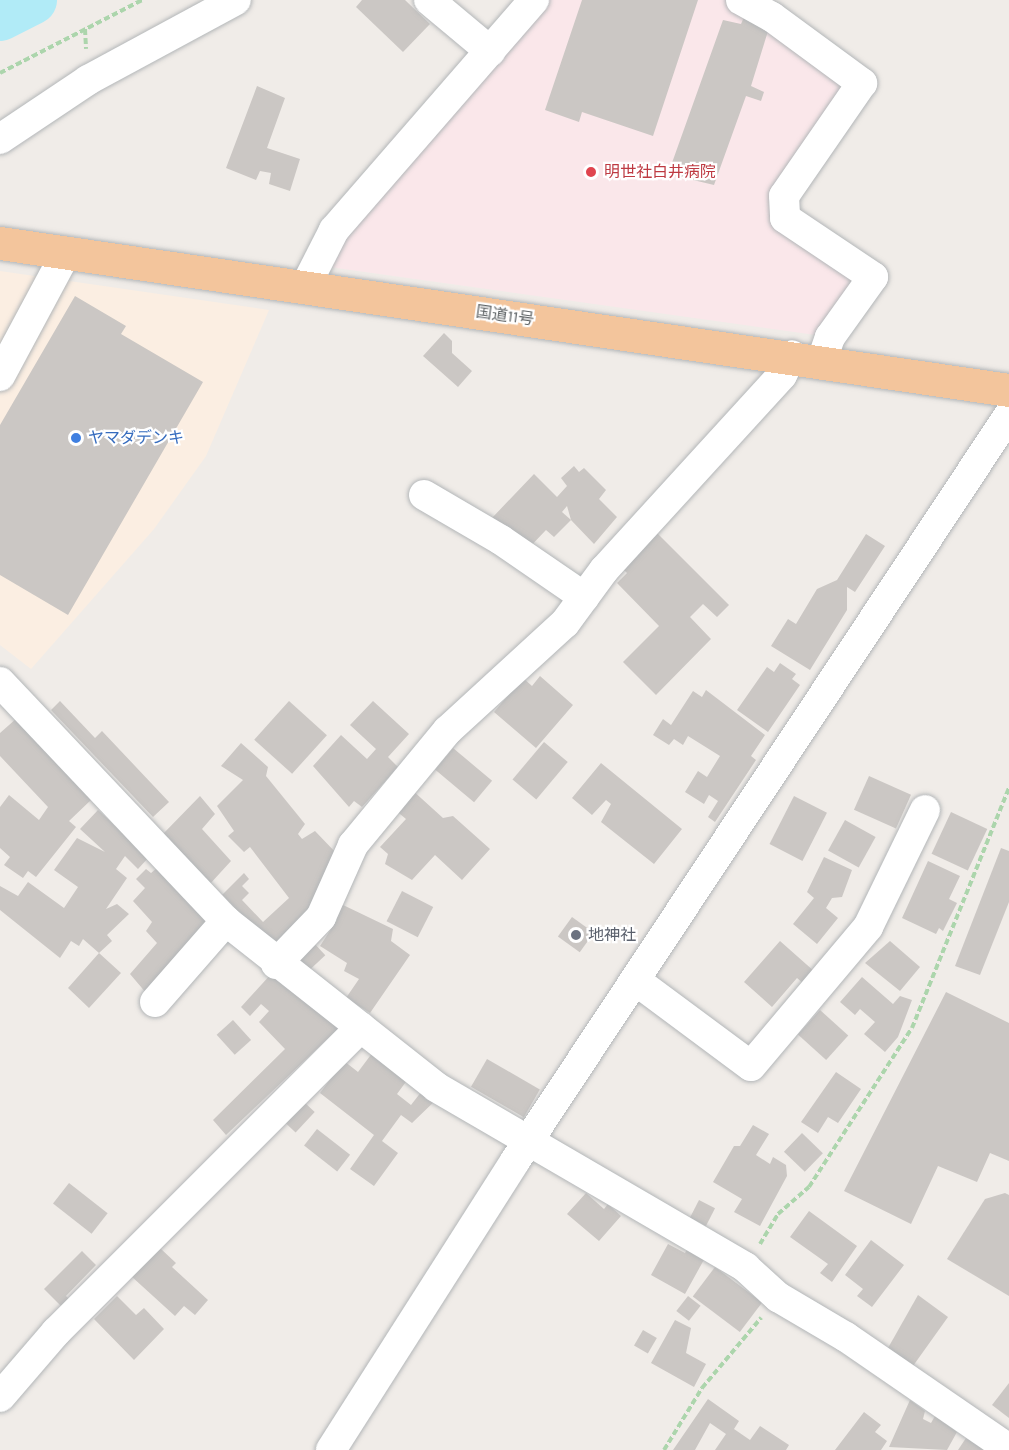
<!DOCTYPE html>
<html>
<head>
<meta charset="utf-8">
<style>
  body { margin:0 }
  #map { position:relative; width:1009px; height:1450px; overflow:hidden; background:#f0ece8; font-family:Karla,"Noto Sans JP",sans-serif }
  div>[style] { position:absolute }
  [style*='--x'] { left:calc(var(--x)*1px); top:calc(var(--y)*1px); width:calc(var(--w)*1px); rotate:calc(var(--a)*1deg) }
  .commercial>* { inset:0; background:#fbeee2 }
  .medical>* { inset:0; background:#fae7ea }
  .river>* { height:50px; margin:-25px; padding:0 25px; transform-origin:25px; border-radius:25px; background:#b1ebf7 }
  .building>* { inset:0; background:#cbc7c4; transform-origin:0 0 }
  .path>* { height:4px; margin-top:-2px; transform-origin:0; background:repeating-linear-gradient(90deg,#acd5ac 0 6px,transparent 0 9px) }
  .roads { filter:drop-shadow(0 0 2px #b3b6b8) drop-shadow(0 0 2px #b3b6b8) }
  .minor>* { height:30px; margin:-15px; padding:0 15px; transform-origin:15px; border-radius:15px; background:#fff }
  .highway>* { height:33px; margin:-16.5px; padding:0 16.5px; transform-origin:16.5px; border-radius:16.5px; background:#f3c59c }
  .dots>* { width:16px; height:16px; translate:-50% -50%; box-sizing:border-box; border:3px solid #fff; border-radius:50% }
  span { translate:-50% -50%; white-space:nowrap; text-align:center; line-height:1.15; -webkit-text-stroke:4.5px #fff; paint-order:stroke }
  .health-label { font-size:16px; color:#be3a42 }
  .left { translate:0 -50%; text-align:left }
  .street-label { font-size:16px; color:#5f6466 }
  .shop-label { font-size:16px; color:#366cbe }
  .worship-label { font-size:16px; color:#5b616d }
</style>
</head>
<body>
<div id="map">
  <div class="commercial">
    <i style="clip-path:polygon(0 271px,269px 310px,206px 456px,154px 529px,31px 669px,0 645px)"></i>
  </div>
  <div class="medical">
    <i style="clip-path:polygon(534px 0,741px 0,862px 83px,784px 196px,873px 277px,830px 337px,315px 265px)"></i>
  </div>
  <div class="river">
    <i style="--x:0;--y:16;--w:36;--a:-27"></i>
  </div>
  <div class="building">
    <i style="clip-path:polygon(362px 0,405px 0,430px 24px,403px 52px,356px 7px)"></i>
    <i style="clip-path:polygon(582px 0,698px 0,653px 136px,582px 112px,579px 122px,545px 110px)"></i>
    <i style="clip-path:polygon(745px 15px,768px 31px,751px 86px,764px 92px,761px 101px,746px 96px,714px 185px,668px 174px,723px 20px,741px 24px)"></i>
    <i style="clip-path:polygon(257px 86px,285px 98px,267px 148px,300px 159px,290px 191px,269px 184px,271px 173px,260px 171px,256px 180px,226px 168px)"></i>
    <i style="clip-path:polygon(75px 296px,126px 326px,121px 334px,203px 382px,68px 615px,0 575px,0 425px)"></i>
    <i style="clip-path:polygon(444px 333px,452px 341px,452px 353px,472px 371px,458px 387px,423px 356px)"></i>
    <i style="clip-path:polygon(574px 466px,579px 472px,584px 468px,606px 490px,599px 499px,617px 517px,594px 544px,571px 520px,567px 506px,562px 512px,571px 520px,554px 537px,546px 530px,525px 552px,491px 519px,534px 474px,557px 497px,567px 486px,561px 478px)"></i>
    <i style="clip-path:polygon(657px 533px,729px 605px,717px 617px,703px 604px,690px 617px,711px 639px,656px 695px,623px 662px,659px 626px,617px 583px,627px 573px,618px 564px)"></i>
    <i style="clip-path:polygon(866px 534px,885px 546px,855px 592px,847px 587px,847px 610px,810px 670px,771px 646px,788px 619px,796px 624px,817px 589px,837px 580px)"></i>
    <i style="clip-path:polygon(780px 663px,796px 674px,792px 679px,800px 685px,768px 732px,737px 710px,767px 667px,774px 672px)"></i>
    <i style="clip-path:polygon(540px 676px,573px 705px,536px 748px,494px 712px,523px 678px,532px 686px)"></i>
    <i style="clip-path:polygon(706px 690px,765px 735px,751px 756px,756px 760px,715px 822px,708px 817px,718px 801px,709px 795px,704px 804px,685px 792px,698px 771px,707px 777px,720px 756px,688px 736px,683px 745px,674px 739px,669px 745px,653px 735px,663px 719px,671px 725px,693px 691px,702px 697px)"></i>
    <i style="clip-path:polygon(60px 701px,95px 738px,102px 731px,169px 802px,153px 817px,51px 710px)"></i>
    <i style="left:289px;top:701px;width:51px;height:52px;rotate:42deg"></i>
    <i style="clip-path:polygon(373px 701px,409px 734px,388px 757px,398px 767px,362px 807px,354px 801px,349px 807px,313px 766px,341px 735px,367px 759px,376px 749px,350px 725px)"></i>
    <i style="clip-path:polygon(17px 718px,92px 799px,69px 821px,76px 827px,36px 877px,28px 871px,23px 878px,4px 865px,10px 857px,0 848px,0 807px,9px 795px,39px 820px,48px 807px,0 756px,0 733px)"></i>
    <i style="left:544px;top:742px;width:31px;height:49px;rotate:40deg"></i>
    <i style="clip-path:polygon(241px 743px,268px 767px,266px 776px,305px 824px,298px 834px,302px 839px,315px 831px,339px 856px,309px 909px,275px 948px,222px 895px,244px 873px,249px 879px,242px 886px,249px 893px,242px 900px,263px 922px,289px 898px,250px 847px,244px 852px,228px 836px,234px 831px,217px 806px,243px 780px,221px 766px)"></i>
    <i style="left:453px;top:748px;width:51px;height:28px;rotate:40deg"></i>
    <i style="clip-path:polygon(601px 763px,682px 829px,654px 864px,601px 822px,611px 804px,606px 800px,592px 815px,572px 798px)"></i>
    <i style="left:869px;top:776px;width:46px;height:37px;rotate:24deg"></i>
    <i style="clip-path:polygon(411px 789px,443px 818px,453px 816px,490px 849px,462px 880px,435px 855px,412px 880px,385px 864px,388px 854px,380px 847px,406px 819px,394px 809px)"></i>
    <i style="clip-path:polygon(200px 796px,215px 814px,202px 829px,231px 861px,209px 885px,163px 834px)"></i>
    <i style="left:794px;top:796px;width:37px;height:54px;rotate:27deg"></i>
    <i style="clip-path:polygon(98px 810px,149px 857px,138px 869px,125px 856px,116px 869px,127px 878px,106px 909px,117px 904px,129px 914px,107px 935px,112px 941px,99px 953px,121px 973px,89px 1008px,68px 988px,99px 953px,83px 939px,79px 946px,71px 941px,60px 958px,0 910px,0 886px,18px 896px,28px 882px,64px 908px,78px 887px,54px 870px,77px 838px,105px 852px,80px 829px)"></i>
    <i style="left:951px;top:812px;width:40px;height:46px;rotate:25deg"></i>
    <i style="left:845px;top:820px;width:35px;height:35px;rotate:29deg"></i>
    <i style="clip-path:polygon(1001px 848px,1009px 851px,1009px 902px,980px 975px,955px 966px)"></i>
    <i style="clip-path:polygon(824px 857px,852px 870px,842px 897px,832px 898px,826px 908px,838px 918px,817px 944px,793px 924px,814px 898px,807px 892px)"></i>
    <i style="clip-path:polygon(928px 861px,960px 876px,949px 899px,957px 903px,943px 931px,939px 928px,936px 934px,902px 918px)"></i>
    <i style="clip-path:polygon(157px 868px,215px 925px,147px 994px,130px 974px,157px 943px,146px 931px,152px 922px,133px 901px,145px 888px,136px 879px,146px 869px,151px 873px)"></i>
    <i style="left:402px;top:891px;width:35px;height:34px;rotate:27deg"></i>
    <i style="clip-path:polygon(341px 904px,393px 929px,391px 941px,410px 955px,370px 1013px,346px 998px,359px 979px,344px 971px,347px 963px,320px 946px,337px 920px,333px 916px)"></i>
    <i style="left:572px;top:917px;width:27px;height:24px;rotate:36deg"></i>
    <i style="clip-path:polygon(780px 941px,815px 972px,804px 984px,797px 978px,772px 1007px,744px 982px)"></i>
    <i style="clip-path:polygon(890px 941px,920px 967px,900px 991px,865px 963px)"></i>
    <i style="left:313px;top:942px;width:18px;height:26px;rotate:47deg"></i>
    <i style="clip-path:polygon(272px 973px,341px 1026px,226px 1135px,213px 1120px,285px 1049px,259px 1022px,269px 1011px,261px 1004px,250px 1016px,241px 1007px)"></i>
    <i style="clip-path:polygon(862px 977px,893px 1004px,900px 996px,912px 1000px,898px 1037px,885px 1052px,864px 1034px,875px 1022px,860px 1009px,855px 1015px,840px 1002px)"></i>
    <i style="clip-path:polygon(946px 992px,1009px 1023px,1009px 1161px,990px 1153px,977px 1182px,938px 1166px,911px 1224px,844px 1191px)"></i>
    <i style="left:820px;top:1010px;width:38px;height:33px;rotate:42deg"></i>
    <i style="left:233px;top:1020px;width:27px;height:22px;rotate:48deg"></i>
    <i style="clip-path:polygon(373px 1052px,408px 1079px,397px 1094px,411px 1105px,425px 1087px,439px 1097px,412px 1123px,401px 1115px,382px 1141px,398px 1153px,374px 1186px,350px 1169px,374px 1135px,320px 1093px,344px 1061px,358px 1072px)"></i>
    <i style="left:487px;top:1059px;width:61px;height:32px;rotate:30deg"></i>
    <i style="clip-path:polygon(836px 1072px,861px 1089px,838px 1123px,828px 1117px,818px 1133px,801px 1122px)"></i>
    <i style="left:303px;top:1101px;width:16px;height:28px;rotate:43deg"></i>
    <i style="clip-path:polygon(753px 1125px,769px 1134px,756px 1155px,770px 1164px,773px 1157px,786px 1165px,787px 1176px,760px 1226px,734px 1212px,742px 1199px,713px 1182px,734px 1146px,740px 1146px)"></i>
    <i style="left:317px;top:1129px;width:42px;height:21px;rotate:38deg"></i>
    <i style="left:802px;top:1133px;width:29px;height:26px;rotate:44deg"></i>
    <i style="left:69px;top:1183px;width:49px;height:26px;rotate:38deg"></i>
    <i style="clip-path:polygon(586px 1193px,604px 1209px,608px 1204px,621px 1216px,599px 1241px,567px 1214px)"></i>
    <i style="clip-path:polygon(1005px 1193px,1009px 1195px,1009px 1296px,947px 1259px,985px 1199px)"></i>
    <i style="left:699px;top:1200px;width:18px;height:20px;rotate:27deg"></i>
    <i style="clip-path:polygon(809px 1211px,857px 1246px,832px 1282px,820px 1273px,828px 1264px,790px 1237px)"></i>
    <i style="clip-path:polygon(871px 1240px,904px 1265px,872px 1307px,857px 1296px,863px 1289px,845px 1275px)"></i>
    <i style="clip-path:polygon(668px 1244px,685px 1253px,689px 1246px,706px 1256px,685px 1294px,651px 1275px)"></i>
    <i style="clip-path:polygon(161px 1249px,176px 1263px,172px 1267px,208px 1300px,195px 1315px,184px 1306px,175px 1316px,131px 1276px,152px 1252px)"></i>
    <i style="clip-path:polygon(82px 1251px,96px 1265px,66px 1296px,70px 1300px,63px 1308px,44px 1289px)"></i>
    <i style="left:715px;top:1267px;width:59px;height:37px;rotate:37deg"></i>
    <i style="clip-path:polygon(918px 1295px,948px 1317px,913px 1366px,888px 1348px)"></i>
    <i style="clip-path:polygon(117px 1296px,136px 1315px,144px 1308px,164px 1329px,134px 1360px,94px 1319px)"></i>
    <i style="left:688px;top:1296px;width:16px;height:19px;rotate:38deg"></i>
    <i style="clip-path:polygon(675px 1320px,691px 1328px,686px 1353px,706px 1364px,694px 1387px,651px 1363px)"></i>
    <i style="left:643px;top:1330px;width:16px;height:18px;rotate:30deg"></i>
    <i style="clip-path:polygon(1009px 1383px,1009px 1418px,992px 1405px)"></i>
    <i style="clip-path:polygon(708px 1399px,739px 1421px,734px 1429px,750px 1440px,760px 1426px,789px 1445px,786px 1450px,715px 1450px,726px 1434px,710px 1423px,695px 1450px,673px 1450px)"></i>
    <i style="clip-path:polygon(910px 1400px,925px 1411px,923px 1419px,931px 1423px,935px 1416px,957px 1432px,947px 1450px,889px 1447px)"></i>
    <i style="clip-path:polygon(864px 1412px,881px 1425px,875px 1432px,887px 1441px,881px 1450px,835px 1450px)"></i>
    <i style="clip-path:polygon(966px 1438px,985px 1450px,958px 1450px)"></i>
  </div>
  <div class="path">
    <i style="--x:85;--y:29;--w:20;--a:87"></i>
    <i style="--x:0;--y:73;--w:160;--a:-27.2"></i>
    <i style="--x:760;--y:1244;--w:35;--a:-59"></i>
    <i style="--x:778;--y:1214;--w:41;--a:-41.1"></i>
    <i style="--x:809;--y:1187;--w:189;--a:-57.1"></i>
    <i style="--x:912;--y:1028;--w:259;--a:-68"></i>
    <i style="--x:664;--y:1450;--w:73;--a:-58.5"></i>
    <i style="--x:702;--y:1388;--w:92;--a:-49.9"></i>
  </div>
  <div class="roads">
    <div class="minor">
      <i style="--x:429;--y:0;--w:80;--a:39.9"></i>
      <i style="--x:741;--y:0;--w:35;--a:29"></i>
      <i style="--x:772;--y:17;--w:112;--a:36.3"></i>
      <i style="--x:862;--y:83;--w:137;--a:124.6"></i>
      <i style="--x:784;--y:196;--w:22;--a:87"></i>
      <i style="--x:785;--y:218;--w:106;--a:33.8"></i>
      <i style="--x:873;--y:277;--w:74;--a:125.6"></i>
      <i style="--x:830;--y:337;--w:24;--a:109"></i>
      <i style="--x:0;--y:139;--w:106;--a:-33.8"></i>
      <i style="--x:88;--y:80;--w:168;--a:-28.4"></i>
      <i style="--x:305;--y:287;--w:64;--a:-63"></i>
      <i style="--x:334;--y:230;--w:305;--a:-49"></i>
      <i style="--x:0;--y:376;--w:140;--a:-61.8"></i>
      <i style="--x:424;--y:495;--w:89;--a:30.3"></i>
      <i style="--x:501;--y:540;--w:101;--a:34.5"></i>
      <i style="--x:0;--y:682;--w:329;--a:46.6"></i>
      <i style="--x:226;--y:921;--w:268;--a:38.3"></i>
      <i style="--x:436;--y:1087;--w:358;--a:30.2"></i>
      <i style="--x:745;--y:1267;--w:45;--a:42.3"></i>
      <i style="--x:778;--y:1297;--w:79;--a:30.5"></i>
      <i style="--x:846;--y:1337;--w:198;--a:34.5"></i>
      <i style="--x:276;--y:964;--w:65;--a:-46.2"></i>
      <i style="--x:321;--y:917;--w:79;--a:-66"></i>
      <i style="--x:353;--y:845;--w:148;--a:-50.5"></i>
      <i style="--x:447;--y:731;--w:160;--a:-42.5"></i>
      <i style="--x:565;--y:623;--w:66;--a:-53.7"></i>
      <i style="--x:604;--y:570;--w:264;--a:-47.6"></i>
      <i style="--x:782;--y:375;--w:22;--a:-63"></i>
      <i style="--x:635;--y:980;--w:144;--a:36.6"></i>
      <i style="--x:751;--y:1066;--w:182;--a:-49.9"></i>
      <i style="--x:868;--y:927;--w:130;--a:-64"></i>
      <i style="--x:155;--y:1002;--w:108;--a:-48.8"></i>
      <i style="--x:0;--y:1397;--w:86;--a:-49.3"></i>
      <i style="--x:56;--y:1332;--w:431;--a:-45"></i>
      <i style="--x:331;--y:1450;--w:343;--a:-57.5"></i>
      <i style="--x:515;--y:1161;--w:895;--a:-56.49"></i>
    </div>
    <div class="highway">
      <i style="--x:0;--y:243;--w:1020;--a:8.29"></i>
    </div>
  </div>
  <div class="dots">
    <i style="left:591px;top:172px;background:#e0444e"></i>
    <i style="left:76px;top:438px;background:#3f7fe0"></i>
    <i style="left:576px;top:935px;background:#6b7280"></i>
  </div>
  <div class="health-label">
    <span class="left" style="left:604px;top:172px">明世社白井病院</span>
  </div>
  <div class="street-label">
    <span style="left:505px;top:316px;rotate:8deg">国道11号</span>
  </div>
  <div class="shop-label">
    <span class="left" style="left:88px;top:438px">ヤマダデンキ</span>
  </div>
  <div class="worship-label">
    <span class="left" style="left:588px;top:935px">地神社</span>
  </div>
</div>
</body>
</html>
